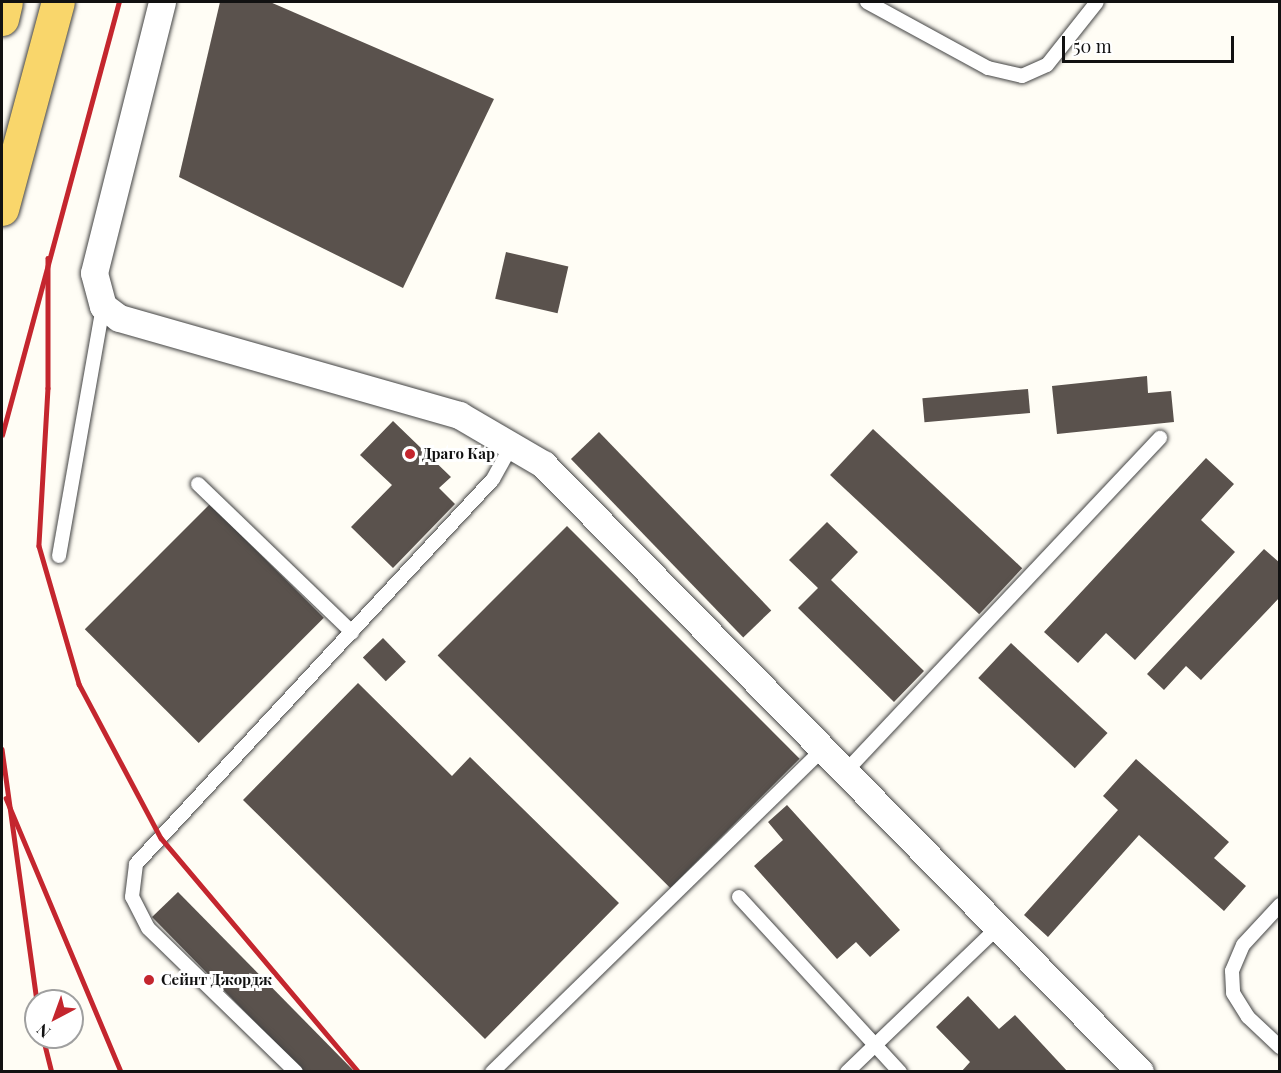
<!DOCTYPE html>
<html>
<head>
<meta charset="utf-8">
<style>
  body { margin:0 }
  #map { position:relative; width:1281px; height:1073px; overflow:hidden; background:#fffdf5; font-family:"Playfair Display",serif }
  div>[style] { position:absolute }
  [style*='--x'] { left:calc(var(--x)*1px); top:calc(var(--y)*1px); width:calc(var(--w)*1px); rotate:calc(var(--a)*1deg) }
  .building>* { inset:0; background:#5a524d; transform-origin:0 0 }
  .roads { filter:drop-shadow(0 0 2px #444) drop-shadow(0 0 2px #444) }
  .lane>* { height:14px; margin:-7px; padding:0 7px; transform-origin:7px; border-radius:7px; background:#fff }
  .street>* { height:27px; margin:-13.5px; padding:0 13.5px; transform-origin:13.5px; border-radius:13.5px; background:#fff }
  .primary>* { height:33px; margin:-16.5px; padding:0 16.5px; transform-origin:16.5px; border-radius:16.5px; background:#f9d66b }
  .rail>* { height:4.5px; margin:-2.25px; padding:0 2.25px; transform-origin:2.25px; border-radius:2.25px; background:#c4262e }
  .dots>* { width:16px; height:16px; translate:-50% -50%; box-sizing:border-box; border:3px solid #fff; border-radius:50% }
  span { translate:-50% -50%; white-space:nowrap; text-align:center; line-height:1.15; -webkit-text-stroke:6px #fff; paint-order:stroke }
  .poi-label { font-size:15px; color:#111; font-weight:700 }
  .left { translate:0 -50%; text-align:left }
  .frame { position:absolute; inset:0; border:3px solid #111; pointer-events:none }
  .north { position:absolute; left:24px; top:989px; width:60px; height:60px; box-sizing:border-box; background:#fff; border:2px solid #a0a0a0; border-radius:50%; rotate:221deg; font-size:16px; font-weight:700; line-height:24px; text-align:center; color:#111 }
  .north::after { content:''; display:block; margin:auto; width:21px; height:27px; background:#c4262e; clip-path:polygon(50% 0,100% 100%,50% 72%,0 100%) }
  .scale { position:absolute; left:1062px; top:36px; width:172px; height:27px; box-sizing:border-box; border:3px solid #111; border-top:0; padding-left:8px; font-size:18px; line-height:21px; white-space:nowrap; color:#111; -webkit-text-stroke:4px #fff; paint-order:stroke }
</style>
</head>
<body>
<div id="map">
  <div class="building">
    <i style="clip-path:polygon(220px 2px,270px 2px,494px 99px,403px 288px,179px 177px)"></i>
    <i style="left:506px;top:252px;width:64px;height:48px;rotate:13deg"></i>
    <i style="clip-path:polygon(1147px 376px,1148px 393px,1171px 391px,1174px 422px,1057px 434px,1052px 386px)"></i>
    <i style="left:1028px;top:389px;width:24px;height:106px;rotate:85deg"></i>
    <i style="clip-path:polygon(393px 421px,451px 477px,439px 488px,455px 504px,393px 568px,351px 527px,392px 485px,360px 455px)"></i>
    <i style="left:873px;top:429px;width:204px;height:63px;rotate:43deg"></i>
    <i style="left:599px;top:432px;width:248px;height:39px;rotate:46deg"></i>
    <i style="clip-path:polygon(1206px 458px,1234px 484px,1201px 520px,1235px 552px,1135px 660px,1106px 633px,1078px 663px,1044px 632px)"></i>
    <i style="left:210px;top:504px;width:161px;height:177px;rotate:45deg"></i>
    <i style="clip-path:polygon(827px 522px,858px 552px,831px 580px,924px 671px,894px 702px,798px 608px,818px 588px,789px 560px)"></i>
    <i style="left:567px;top:526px;width:329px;height:183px;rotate:45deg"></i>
    <i style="clip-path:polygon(1264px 549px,1280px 563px,1280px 597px,1201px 680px,1186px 666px,1164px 690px,1147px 674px)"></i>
    <i style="left:383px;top:638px;width:33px;height:28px;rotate:46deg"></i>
    <i style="left:1011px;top:643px;width:132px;height:48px;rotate:43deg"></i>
    <i style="clip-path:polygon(358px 683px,452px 776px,470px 757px,619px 903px,485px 1039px,243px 800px)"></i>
    <i style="clip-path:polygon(1136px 759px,1229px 842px,1214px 858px,1246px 886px,1224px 911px,1139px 835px,1048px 937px,1024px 915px,1118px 810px,1103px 796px)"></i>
    <i style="clip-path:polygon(787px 805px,900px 930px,870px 957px,856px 942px,837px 959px,754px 866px,783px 840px,768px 822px)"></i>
    <i style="clip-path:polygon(178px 892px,355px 1072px,304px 1072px,152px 917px)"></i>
    <i style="clip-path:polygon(968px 996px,999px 1029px,1015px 1015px,1068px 1072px,961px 1072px,970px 1062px,936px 1027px)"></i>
  </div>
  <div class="roads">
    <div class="lane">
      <i style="--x:867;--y:2;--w:138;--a:28.6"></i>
      <i style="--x:988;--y:68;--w:35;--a:13"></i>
      <i style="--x:1022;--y:76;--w:27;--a:-24"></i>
      <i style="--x:1047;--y:65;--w:80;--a:-51.6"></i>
      <i style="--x:198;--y:484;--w:214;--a:43.9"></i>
      <i style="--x:59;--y:556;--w:254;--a:-80"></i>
      <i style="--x:846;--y:771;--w:458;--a:-46.7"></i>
      <i style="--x:739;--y:897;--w:238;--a:47.4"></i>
      <i style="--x:1280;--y:905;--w:54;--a:132.8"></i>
      <i style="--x:1243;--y:945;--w:28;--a:113"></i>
      <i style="--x:1232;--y:971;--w:22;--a:87"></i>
      <i style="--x:1233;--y:993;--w:28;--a:58"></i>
      <i style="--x:1248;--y:1017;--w:44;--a:43.2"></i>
      <i style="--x:296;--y:1072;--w:206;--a:-135.8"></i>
      <i style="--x:148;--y:928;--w:35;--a:-117"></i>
      <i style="--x:132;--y:897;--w:33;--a:-83"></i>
      <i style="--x:136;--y:864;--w:525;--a:-47.16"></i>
      <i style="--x:493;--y:479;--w:39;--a:-61"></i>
      <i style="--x:492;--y:1072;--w:462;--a:-44.3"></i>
      <i style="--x:847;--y:1072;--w:209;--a:-43.8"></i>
    </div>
    <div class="street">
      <i style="--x:162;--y:2;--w:279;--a:104.1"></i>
      <i style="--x:94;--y:273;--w:34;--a:75"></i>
      <i style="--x:103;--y:306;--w:20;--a:37"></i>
      <i style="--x:119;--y:318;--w:354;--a:15.9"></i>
      <i style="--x:459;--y:415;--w:97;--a:30.3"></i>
      <i style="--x:543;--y:464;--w:852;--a:45.52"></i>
    </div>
    <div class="primary">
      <i style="--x:2;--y:19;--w:17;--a:-77"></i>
      <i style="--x:2;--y:209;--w:214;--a:-74.9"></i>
    </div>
  </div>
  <div class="rail">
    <i style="--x:48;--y:258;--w:130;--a:90"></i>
    <i style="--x:48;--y:388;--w:158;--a:93.3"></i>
    <i style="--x:39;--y:546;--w:144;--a:73.8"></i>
    <i style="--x:79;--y:684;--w:174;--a:62"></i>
    <i style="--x:161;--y:838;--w:307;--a:49.8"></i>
    <i style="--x:2;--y:435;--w:449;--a:-74.9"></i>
    <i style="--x:2;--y:749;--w:254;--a:82.1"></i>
    <i style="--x:6;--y:798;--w:297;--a:67.2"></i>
    <i style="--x:43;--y:1037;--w:36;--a:76"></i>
  </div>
  <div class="dots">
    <i style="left:410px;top:454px;background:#c4262e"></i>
    <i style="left:149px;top:980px;background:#c4262e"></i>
  </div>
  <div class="poi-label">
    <span class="left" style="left:422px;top:454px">Драго Кар</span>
    <span class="left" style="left:161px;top:980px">Сейнт Джордж</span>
  </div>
  <div class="frame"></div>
  <div class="north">N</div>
  <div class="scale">50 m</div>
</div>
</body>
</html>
